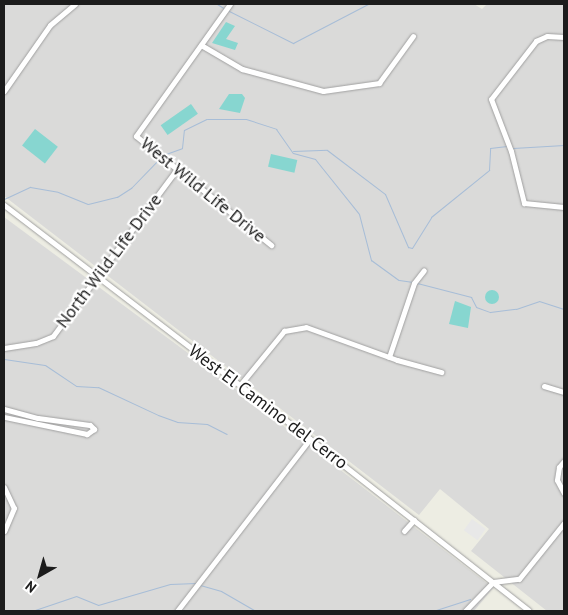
<!DOCTYPE html>
<html>
<head>
<meta charset="utf-8">
<style>
  body { margin:0 }
  #map { position:relative; width:568px; height:615px; overflow:hidden; background:#edede3; font-family:"PT Sans",sans-serif }
  div>[style] { position:absolute }
  [style*='--x'] { left:calc(var(--x)*1px); top:calc(var(--y)*1px); width:calc(var(--w)*1px); rotate:calc(var(--a)*1deg) }
  .residential>* { inset:0; background:#dadad9 }
  .pitch>* { inset:0; background:#87d6d0; transform-origin:0 0 }
  .round { border-radius:50% }
  .parking>* { inset:0; background:#e8e8e8; transform-origin:0 0 }
  .stream>* { height:1px; margin:-0.5px; padding:0 0.5px; transform-origin:0.5px; border-radius:0.5px; background:#a7bdd7 }
  .roads { filter:drop-shadow(0 0 1px #a0a0a0) drop-shadow(0 0 1px #a0a0a0) }
  .minor>* { height:5px; margin:-2.5px; padding:0 2.5px; transform-origin:2.5px; border-radius:2.5px; background:#fff }
  span { translate:-50% -50%; white-space:nowrap; text-align:center; line-height:1.15; -webkit-text-stroke:4.5px #fff; paint-order:stroke }
  .street-label { font-size:18px; color:#1c1c1c }
  .frame { position:absolute; inset:0; border:5px solid #1c1c1c; pointer-events:none }
  .north { position:absolute; left:15px; top:550px; width:50px; height:50px; -webkit-text-stroke:4px #fff; paint-order:stroke; rotate:218deg; font-size:14px; font-weight:700; line-height:20px; text-align:center; color:#1c1c1c }
  .north::after { content:''; display:block; margin:auto; width:18px; height:22px; background:#1c1c1c; clip-path:polygon(50% 0,100% 100%,50% 72%,0 100%) }
</style>
</head>
<body>
<div id="map">
  <div class="residential">
    <i style="clip-path:polygon(4px 4px,474px 4px,482px 9px,487px 4px,564px 4px,564px 611px,547px 611px,471px 551px,489px 529px,440px 489px,419px 515px,4px 196px)"></i>
    <i style="clip-path:polygon(4px 217px,211px 370px,493px 588px,474px 611px,4px 611px)"></i>
  </div>
  <div class="pitch">
    <i style="clip-path:polygon(226px 22px,235px 26px,226px 39px,238px 43px,235px 50px,212px 43px)"></i>
    <i style="clip-path:polygon(229px 94px,242px 94px,245px 98px,240px 113px,219px 109px)"></i>
    <i style="left:191px;top:104px;width:12px;height:37px;rotate:55deg"></i>
    <i style="left:35px;top:129px;width:29px;height:21px;rotate:38deg"></i>
    <i style="left:271px;top:154px;width:27px;height:13px;rotate:13deg"></i>
    <i class="round" style="left:485px;top:290px;width:14px;height:14px"></i>
    <i style="clip-path:polygon(455px 301px,471px 307px,468px 328px,449px 324px)"></i>
  </div>
  <div class="parking">
    <i style="left:472px;top:519px;width:17px;height:14px;rotate:36deg"></i>
  </div>
  <div class="stream">
    <i style="--x:217;--y:4;--w:9;--a:32"></i>
    <i style="--x:229;--y:11;--w:72;--a:26.6"></i>
    <i style="--x:293;--y:43;--w:85;--a:-27.5"></i>
    <i style="--x:513;--y:148;--w:51;--a:-3.4"></i>
    <i style="--x:293;--y:151;--w:34;--a:-2"></i>
    <i style="--x:327;--y:150;--w:73;--a:37.2"></i>
    <i style="--x:385;--y:194;--w:58;--a:66.5"></i>
    <i style="--x:408;--y:247;--w:4;--a:14"></i>
    <i style="--x:412;--y:248;--w:36;--a:-58"></i>
    <i style="--x:431;--y:217;--w:75;--a:-39"></i>
    <i style="--x:489;--y:170;--w:22;--a:-87"></i>
    <i style="--x:490;--y:148;--w:17;--a:-7"></i>
    <i style="--x:163;--y:155;--w:20;--a:-20"></i>
    <i style="--x:182;--y:148;--w:18;--a:-84"></i>
    <i style="--x:184;--y:130;--w:25;--a:-26"></i>
    <i style="--x:207;--y:119;--w:39;--a:0"></i>
    <i style="--x:246;--y:119;--w:32;--a:18"></i>
    <i style="--x:276;--y:129;--w:29;--a:55"></i>
    <i style="--x:293;--y:153;--w:23;--a:15"></i>
    <i style="--x:315;--y:159;--w:70;--a:51.3"></i>
    <i style="--x:359;--y:214;--w:48;--a:75.4"></i>
    <i style="--x:371;--y:260;--w:34;--a:36"></i>
    <i style="--x:399;--y:280;--w:14;--a:8"></i>
    <i style="--x:4;--y:199;--w:29;--a:-25"></i>
    <i style="--x:30;--y:187;--w:28;--a:10"></i>
    <i style="--x:58;--y:192;--w:32;--a:22"></i>
    <i style="--x:88;--y:204;--w:30;--a:-14"></i>
    <i style="--x:117;--y:197;--w:17;--a:-33"></i>
    <i style="--x:131;--y:188;--w:42;--a:-46"></i>
    <i style="--x:417;--y:283;--w:56;--a:14.5"></i>
    <i style="--x:471;--y:297;--w:11;--a:63"></i>
    <i style="--x:476;--y:307;--w:15;--a:20"></i>
    <i style="--x:490;--y:312;--w:26;--a:-7"></i>
    <i style="--x:516;--y:309;--w:24;--a:-19"></i>
    <i style="--x:539;--y:301;--w:26;--a:18"></i>
    <i style="--x:4;--y:359;--w:41;--a:8.3"></i>
    <i style="--x:45;--y:365;--w:37;--a:34"></i>
    <i style="--x:76;--y:386;--w:22;--a:3"></i>
    <i style="--x:98;--y:387;--w:66;--a:25"></i>
    <i style="--x:158;--y:415;--w:20;--a:20"></i>
    <i style="--x:177;--y:422;--w:30;--a:4"></i>
    <i style="--x:207;--y:424;--w:22;--a:27"></i>
    <i style="--x:200;--y:585;--w:22;--a:16"></i>
    <i style="--x:221;--y:591;--w:39;--a:30"></i>
    <i style="--x:32;--y:611;--w:46;--a:-18.8"></i>
    <i style="--x:76;--y:596;--w:24;--a:22"></i>
    <i style="--x:98;--y:605;--w:75;--a:-16.3"></i>
    <i style="--x:170;--y:584;--w:26;--a:-2"></i>
    <i style="--x:433;--y:611;--w:39;--a:-18"></i>
  </div>
  <div class="roads">
    <div class="minor">
      <i style="--x:230;--y:4;--w:162;--a:125.5"></i>
      <i style="--x:136;--y:136;--w:174;--a:38.9"></i>
      <i style="--x:564;--y:37;--w:17;--a:-177"></i>
      <i style="--x:547;--y:36;--w:12;--a:156"></i>
      <i style="--x:536;--y:41;--w:73;--a:127.8"></i>
      <i style="--x:491;--y:99;--w:56;--a:69"></i>
      <i style="--x:511;--y:151;--w:54;--a:76"></i>
      <i style="--x:524;--y:203;--w:40;--a:5.7"></i>
      <i style="--x:201;--y:45;--w:48;--a:30.3"></i>
      <i style="--x:242;--y:69;--w:84;--a:15.2"></i>
      <i style="--x:323;--y:91;--w:57;--a:-8.1"></i>
      <i style="--x:379;--y:83;--w:58;--a:-54.1"></i>
      <i style="--x:4;--y:91;--w:80;--a:-55.1"></i>
      <i style="--x:50;--y:25;--w:33;--a:-40"></i>
      <i style="--x:4;--y:205;--w:385;--a:37.4"></i>
      <i style="--x:310;--y:439;--w:278;--a:38.1"></i>
      <i style="--x:4;--y:348;--w:32;--a:-9"></i>
      <i style="--x:36;--y:343;--w:18;--a:-22"></i>
      <i style="--x:53;--y:336;--w:208;--a:-53.4"></i>
      <i style="--x:389;--y:357;--w:78;--a:-71.3"></i>
      <i style="--x:414;--y:283;--w:16;--a:-52"></i>
      <i style="--x:240;--y:385;--w:70;--a:-50.8"></i>
      <i style="--x:284;--y:331;--w:22;--a:-10"></i>
      <i style="--x:306;--y:327;--w:97;--a:19.9"></i>
      <i style="--x:397;--y:360;--w:46;--a:15.3"></i>
      <i style="--x:544;--y:386;--w:21;--a:17"></i>
      <i style="--x:4;--y:409;--w:35;--a:15"></i>
      <i style="--x:38;--y:418;--w:52;--a:7.7"></i>
      <i style="--x:90;--y:425;--w:6;--a:45"></i>
      <i style="--x:94;--y:429;--w:9;--a:144"></i>
      <i style="--x:87;--y:434;--w:85;--a:-168.4"></i>
      <i style="--x:564;--y:461;--w:8;--a:130"></i>
      <i style="--x:559;--y:467;--w:13;--a:99"></i>
      <i style="--x:557;--y:480;--w:15;--a:62"></i>
      <i style="--x:4;--y:487;--w:23;--a:65"></i>
      <i style="--x:14;--y:508;--w:25;--a:113"></i>
      <i style="--x:404;--y:531;--w:15;--a:-48"></i>
      <i style="--x:177;--y:611;--w:217;--a:-52.3"></i>
      <i style="--x:465;--y:611;--w:40;--a:-46"></i>
      <i style="--x:493;--y:582;--w:26;--a:-7"></i>
      <i style="--x:519;--y:579;--w:72;--a:-51.2"></i>
    </div>
  </div>
  <div class="street-label">
    <span style="left:203px;top:190px;rotate:39deg">West Wild Life Drive</span>
    <span style="left:109px;top:261px;rotate:-53deg">North Wild Life Drive</span>
    <span style="left:268px;top:407px;rotate:37deg">West El Camino del Cerro</span>
  </div>
  <div class="frame"></div>
  <div class="north">N</div>
</div>
</body>
</html>
